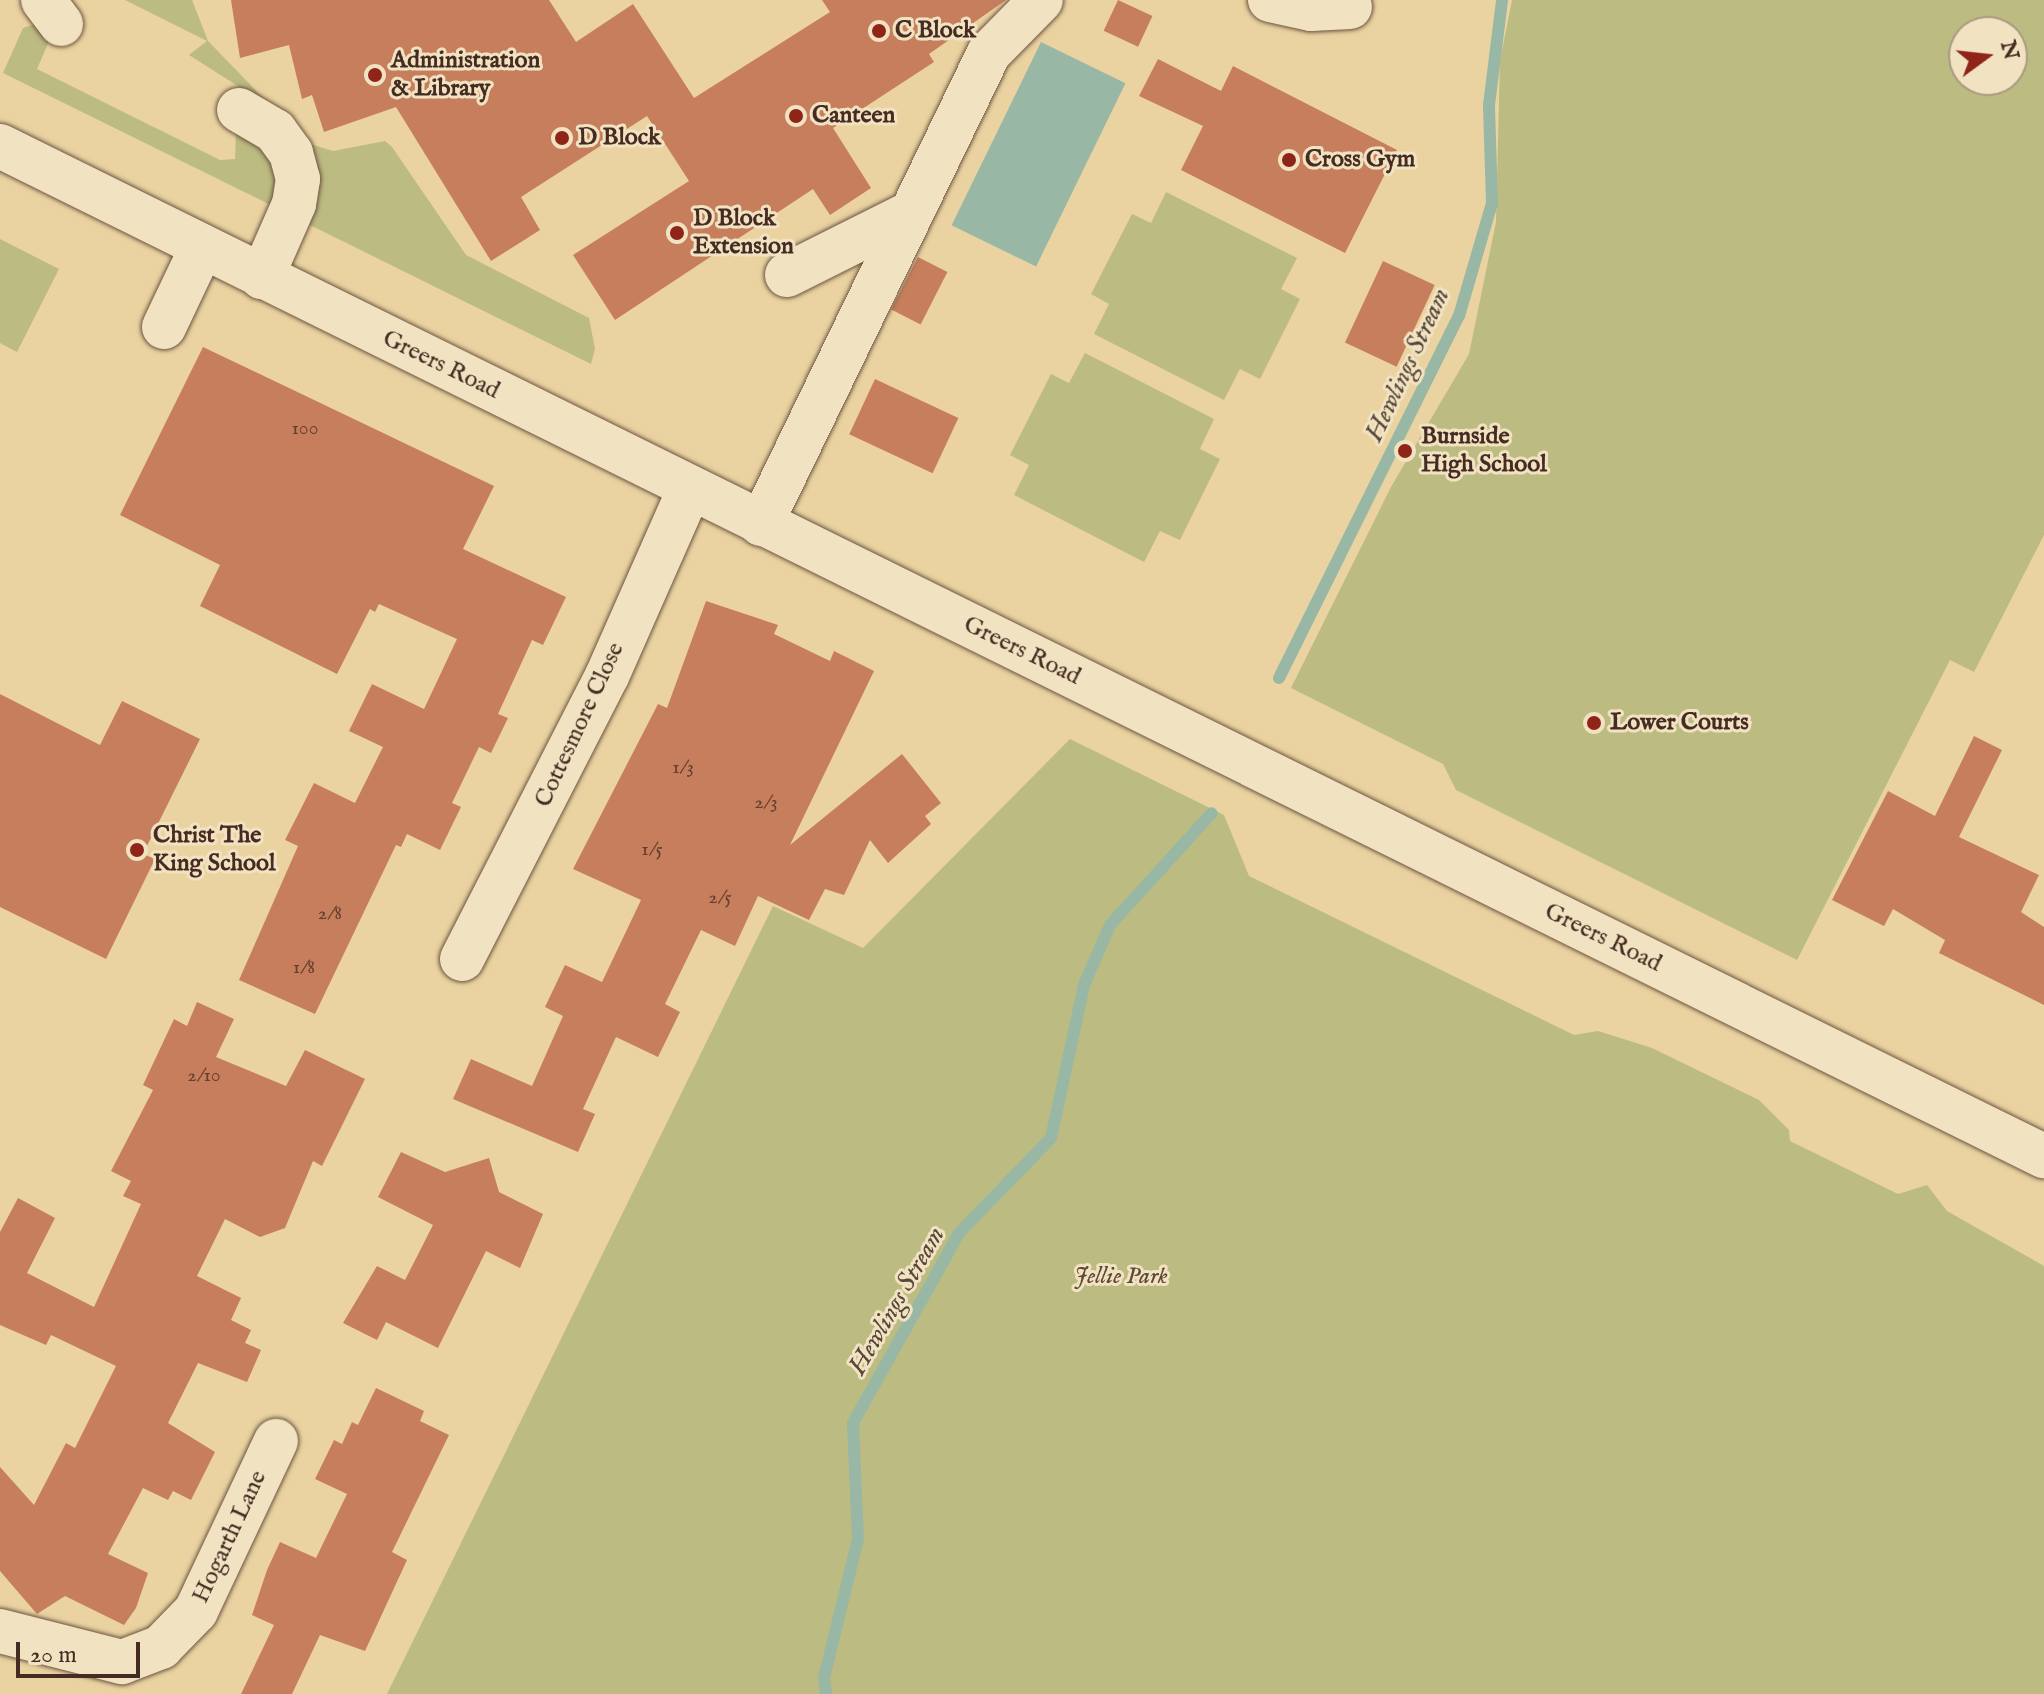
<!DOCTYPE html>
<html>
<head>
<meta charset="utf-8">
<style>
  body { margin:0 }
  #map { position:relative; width:2044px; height:1694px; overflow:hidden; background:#ead3a1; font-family:"IM FELL English",serif }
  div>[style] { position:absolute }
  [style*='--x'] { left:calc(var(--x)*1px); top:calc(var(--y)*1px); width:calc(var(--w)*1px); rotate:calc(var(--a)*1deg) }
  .green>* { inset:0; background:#bcbb81 }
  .water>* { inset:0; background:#98b8a5; transform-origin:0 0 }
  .stream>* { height:12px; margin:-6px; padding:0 6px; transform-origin:6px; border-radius:6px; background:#98b8a5 }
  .building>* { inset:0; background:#c77e5d; transform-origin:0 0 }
  .roads { filter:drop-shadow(0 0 2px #6e5541) drop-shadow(0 0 2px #6e5541) }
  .minor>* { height:44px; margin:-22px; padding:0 22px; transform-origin:22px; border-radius:22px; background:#f1e2c2 }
  .dots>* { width:22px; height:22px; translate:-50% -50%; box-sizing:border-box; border:4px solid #f1e2c2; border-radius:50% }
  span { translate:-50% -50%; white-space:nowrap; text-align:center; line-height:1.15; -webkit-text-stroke:6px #f1e2c2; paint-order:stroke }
  .number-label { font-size:20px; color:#664030 }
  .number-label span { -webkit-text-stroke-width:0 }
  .poi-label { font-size:24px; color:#452b21; font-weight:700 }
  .left { translate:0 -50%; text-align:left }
  .street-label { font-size:24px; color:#452b21 }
  .park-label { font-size:24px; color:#5d4834; font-style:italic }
  .water-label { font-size:26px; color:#56473b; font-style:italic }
  .north { position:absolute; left:1948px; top:16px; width:80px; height:80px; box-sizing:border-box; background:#f1e2c2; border:2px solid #ac9982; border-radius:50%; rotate:75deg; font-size:22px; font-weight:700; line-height:32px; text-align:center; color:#452b21 }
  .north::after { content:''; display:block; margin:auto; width:28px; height:36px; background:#8f2418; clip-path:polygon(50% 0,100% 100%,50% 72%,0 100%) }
  .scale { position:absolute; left:16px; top:1642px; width:124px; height:36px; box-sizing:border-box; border:4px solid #452b21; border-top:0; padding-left:10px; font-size:24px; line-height:28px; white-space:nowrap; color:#452b21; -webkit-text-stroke:6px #f1e2c2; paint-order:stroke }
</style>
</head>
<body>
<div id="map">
  <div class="green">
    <i style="clip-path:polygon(125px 0,192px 0,208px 41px,307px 143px,333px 151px,385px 141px,392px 147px,466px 255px,589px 318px,595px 349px,591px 364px,304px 222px,268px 105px,189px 55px,207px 41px)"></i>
    <i style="clip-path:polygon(evenodd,1512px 0,2044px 0,2044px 535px,1974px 672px,1950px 660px,1797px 960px,1456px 790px,1443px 764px,1291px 688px,1391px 487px,1469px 354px,1496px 222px,1500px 61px,1512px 0,1964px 32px,2012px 32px,2012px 80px,1964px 80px,1964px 32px)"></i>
    <i style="clip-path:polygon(36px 24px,50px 39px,37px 69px,220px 160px,235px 159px,236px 127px,275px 153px,277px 208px,3px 73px,23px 28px)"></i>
    <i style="clip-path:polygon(1166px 192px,1297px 258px,1281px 289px,1300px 299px,1260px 379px,1240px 369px,1224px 400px,1094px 334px,1109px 304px,1091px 294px,1132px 214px,1151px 223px)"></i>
    <i style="clip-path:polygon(0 239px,59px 269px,17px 352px,0 343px)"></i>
    <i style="clip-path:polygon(1085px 353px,1214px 419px,1200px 449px,1220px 459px,1180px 540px,1160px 531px,1144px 562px,1014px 495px,1029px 465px,1010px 455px,1051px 374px,1069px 383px)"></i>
    <i style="clip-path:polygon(1070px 739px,1224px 815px,1249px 876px,1574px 1035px,1598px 1031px,1652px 1048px,1759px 1100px,1789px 1130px,1790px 1141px,1898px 1194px,1927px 1185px,1947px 1211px,2044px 1266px,2044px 1694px,387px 1694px,773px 906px,863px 948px)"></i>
  </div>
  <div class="water">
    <i style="left:1041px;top:42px;width:94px;height:204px;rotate:26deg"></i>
  </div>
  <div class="stream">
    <i style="--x:1279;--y:678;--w:404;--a:-63.6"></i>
    <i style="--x:1459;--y:316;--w:118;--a:-73.7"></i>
    <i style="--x:1492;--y:203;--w:98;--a:-91.8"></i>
    <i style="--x:1489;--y:105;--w:106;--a:-82.9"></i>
    <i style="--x:826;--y:1694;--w:16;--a:-97"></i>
    <i style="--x:824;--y:1678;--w:143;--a:-76.3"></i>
    <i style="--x:858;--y:1539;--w:116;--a:-92.5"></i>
    <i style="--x:853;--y:1423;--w:218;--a:-60.8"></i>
    <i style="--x:959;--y:1233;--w:132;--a:-45.9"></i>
    <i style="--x:1051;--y:1138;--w:157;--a:-77.8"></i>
    <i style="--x:1084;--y:985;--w:65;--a:-66.6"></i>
    <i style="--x:1110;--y:925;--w:151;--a:-47.7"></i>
  </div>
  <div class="building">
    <i style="clip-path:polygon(231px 0,549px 0,576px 42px,633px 4px,694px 98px,830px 12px,822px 0,1006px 0,929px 54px,934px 62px,833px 128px,871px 188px,830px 215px,813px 189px,615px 320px,573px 255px,689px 181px,647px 116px,521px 197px,540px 230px,491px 261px,396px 107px,324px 132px,312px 95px,302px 99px,289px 45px,240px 58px)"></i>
    <i style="left:1118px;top:0;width:38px;height:34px;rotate:25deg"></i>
    <i style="clip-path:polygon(1158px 59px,1221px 91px,1233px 66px,1397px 150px,1345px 253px,1181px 170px,1203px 126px,1139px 96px)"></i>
    <i style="left:918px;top:257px;width:33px;height:59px;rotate:27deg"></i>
    <i style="left:1383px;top:261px;width:57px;height:90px;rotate:25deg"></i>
    <i style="clip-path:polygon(203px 347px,494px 486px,463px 549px,566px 597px,543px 645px,532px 640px,498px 714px,508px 718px,491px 753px,479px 747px,452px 803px,461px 807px,440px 850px,407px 834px,401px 847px,396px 845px,315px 1014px,239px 980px,298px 846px,285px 840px,314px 783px,355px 803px,383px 747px,349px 731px,372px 684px,424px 709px,457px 639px,379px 604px,375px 612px,370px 609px,337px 674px,200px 606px,220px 565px,120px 515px)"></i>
    <i style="left:875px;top:379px;width:92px;height:61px;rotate:25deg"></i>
    <i style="clip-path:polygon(706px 601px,778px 625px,774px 634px,830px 661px,834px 651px,874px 671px,790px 845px,902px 754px,941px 803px,925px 816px,931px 824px,888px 863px,870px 840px,844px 895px,825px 889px,809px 920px,758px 896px,735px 946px,701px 930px,665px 1004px,680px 1012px,658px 1057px,616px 1037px,583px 1109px,595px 1114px,578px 1152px,453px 1099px,471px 1059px,532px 1086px,563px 1016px,545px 1007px,565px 965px,602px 982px,641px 900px,573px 869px,658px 704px,667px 708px)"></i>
    <i style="clip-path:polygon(0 694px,100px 745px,122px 701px,200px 739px,143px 854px,155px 859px,106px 959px,0 907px)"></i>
    <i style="clip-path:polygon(1974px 736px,2002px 750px,1959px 837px,2039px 875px,2021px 912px,2044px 927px,2044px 1005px,1939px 953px,1945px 940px,1893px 909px,1884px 926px,1832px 900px,1888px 791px,1935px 816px)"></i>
    <i style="clip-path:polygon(197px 1002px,234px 1019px,216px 1057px,286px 1086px,305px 1050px,365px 1079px,322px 1166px,313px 1161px,285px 1228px,260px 1237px,225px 1219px,197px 1276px,241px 1298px,231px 1320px,251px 1330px,245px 1343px,261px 1350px,247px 1382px,198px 1363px,168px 1423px,215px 1452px,191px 1500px,173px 1491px,168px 1500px,143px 1488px,108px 1554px,148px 1573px,136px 1608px,124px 1625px,65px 1596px,37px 1614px,0 1571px,0 1467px,34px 1505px,66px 1443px,75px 1448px,116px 1366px,51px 1335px,46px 1345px,0 1325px,0 1232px,18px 1198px,55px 1218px,27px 1273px,94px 1307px,141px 1204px,123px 1196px,131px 1181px,111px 1171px,153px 1090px,143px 1085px,174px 1019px,187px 1026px)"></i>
    <i style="clip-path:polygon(401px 1152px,445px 1172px,489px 1158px,499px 1192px,543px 1214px,520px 1268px,486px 1251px,438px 1348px,386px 1322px,377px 1340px,343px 1323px,377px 1266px,405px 1280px,433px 1225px,378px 1197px)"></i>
    <i style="clip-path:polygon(376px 1388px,424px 1411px,420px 1421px,449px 1435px,392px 1552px,407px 1560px,365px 1651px,320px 1635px,292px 1694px,241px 1694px,274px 1625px,252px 1615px,267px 1570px,280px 1542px,316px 1558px,347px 1494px,315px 1479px,334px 1440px,342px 1444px,352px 1422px,358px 1425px)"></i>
  </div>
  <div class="roads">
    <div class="minor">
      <i style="--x:43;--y:0;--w:30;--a:53"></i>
      <i style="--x:1270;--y:0;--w:42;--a:12.4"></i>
      <i style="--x:1311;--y:9;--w:39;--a:-3"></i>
      <i style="--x:239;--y:110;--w:42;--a:30.3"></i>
      <i style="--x:275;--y:131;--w:27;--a:54"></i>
      <i style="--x:291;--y:153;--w:27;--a:75"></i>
      <i style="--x:298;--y:179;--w:25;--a:99"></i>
      <i style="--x:294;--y:204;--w:80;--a:113.7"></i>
      <i style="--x:0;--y:146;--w:2280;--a:26.3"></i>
      <i style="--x:787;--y:275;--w:139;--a:-26.6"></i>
      <i style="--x:164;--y:327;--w:89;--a:-64.6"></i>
      <i style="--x:761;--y:524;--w:523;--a:-64.17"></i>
      <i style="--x:989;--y:53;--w:74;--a:-45.5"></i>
      <i style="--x:462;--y:959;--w:318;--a:-62.9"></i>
      <i style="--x:607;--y:676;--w:206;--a:-66.2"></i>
      <i style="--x:0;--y:1631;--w:126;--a:14.3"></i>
      <i style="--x:122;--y:1662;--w:42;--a:-21"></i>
      <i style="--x:161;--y:1647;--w:50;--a:-45.8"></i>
      <i style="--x:196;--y:1611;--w:188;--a:-64.8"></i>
    </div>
  </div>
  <div class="dots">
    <i style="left:879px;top:31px;background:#8f2418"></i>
    <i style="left:375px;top:75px;background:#8f2418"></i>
    <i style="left:796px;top:116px;background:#8f2418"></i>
    <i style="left:562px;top:138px;background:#8f2418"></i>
    <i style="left:1289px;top:160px;background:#8f2418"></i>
    <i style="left:677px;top:233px;background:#8f2418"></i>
    <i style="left:1405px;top:451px;background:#8f2418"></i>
    <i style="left:1594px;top:723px;background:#8f2418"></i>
    <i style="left:137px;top:850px;background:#8f2418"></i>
  </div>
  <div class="number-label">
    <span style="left:305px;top:428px">100</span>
    <span style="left:683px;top:767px">1/3</span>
    <span style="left:766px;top:802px">2/3</span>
    <span style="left:652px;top:849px">1/5</span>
    <span style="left:720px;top:897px">2/5</span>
    <span style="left:330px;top:913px">2/8</span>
    <span style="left:304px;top:967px">1/8</span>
    <span style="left:204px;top:1075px">2/10</span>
  </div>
  <div class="poi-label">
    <span class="left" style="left:895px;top:31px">C Block</span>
    <span class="left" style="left:391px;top:75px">Administration<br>&amp; Library</span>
    <span class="left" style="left:812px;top:116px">Canteen</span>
    <span class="left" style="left:578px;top:138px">D Block</span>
    <span class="left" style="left:1305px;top:160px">Cross Gym</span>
    <span class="left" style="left:693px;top:233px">D Block<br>Extension</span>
    <span class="left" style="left:1421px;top:451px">Burnside<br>High School</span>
    <span class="left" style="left:1610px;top:723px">Lower Courts</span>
    <span class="left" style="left:153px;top:850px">Christ The<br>King School</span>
  </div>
  <div class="street-label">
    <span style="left:441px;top:365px;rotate:26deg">Greers Road</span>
    <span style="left:1022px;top:651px;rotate:26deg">Greers Road</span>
    <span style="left:580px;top:725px;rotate:-65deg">Cottesmore Close</span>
    <span style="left:1603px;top:938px;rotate:26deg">Greers Road</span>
    <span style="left:230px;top:1537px;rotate:-65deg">Hogarth Lane</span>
  </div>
  <div class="park-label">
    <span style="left:1121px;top:1277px">Jellie Park</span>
  </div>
  <div class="water-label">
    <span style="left:1408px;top:365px;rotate:-65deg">Hewlings Stream</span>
    <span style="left:897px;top:1301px;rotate:-60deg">Hewlings Stream</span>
  </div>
  <div class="north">N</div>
  <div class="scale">20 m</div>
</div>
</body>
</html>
